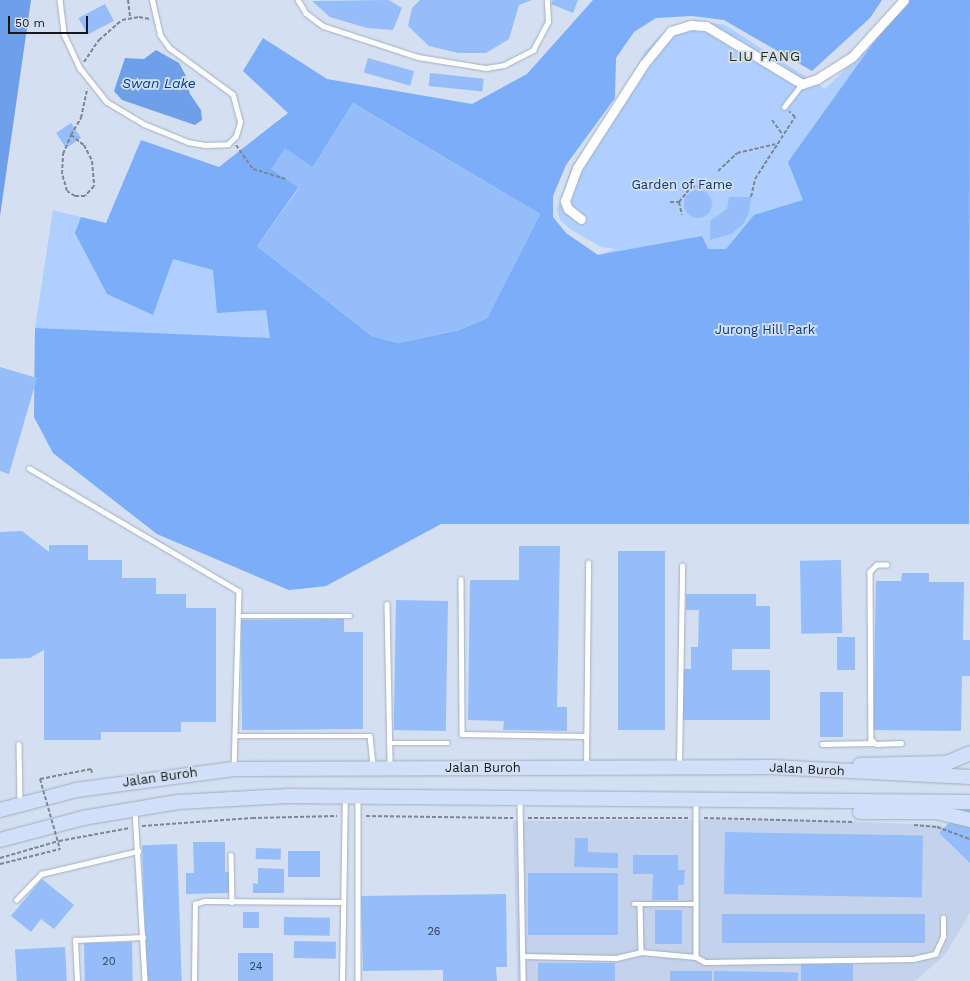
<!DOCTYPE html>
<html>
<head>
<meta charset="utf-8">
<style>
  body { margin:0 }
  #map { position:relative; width:970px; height:981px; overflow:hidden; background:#d4dff1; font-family:"Work Sans",sans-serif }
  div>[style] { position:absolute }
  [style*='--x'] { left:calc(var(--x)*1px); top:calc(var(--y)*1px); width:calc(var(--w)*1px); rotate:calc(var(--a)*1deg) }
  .built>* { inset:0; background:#c4d3eb }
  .green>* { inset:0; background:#afcfff }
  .forest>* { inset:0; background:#7cadf8 }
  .water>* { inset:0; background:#6e9fe9 }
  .building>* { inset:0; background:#95bdf9; transform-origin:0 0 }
  .round { border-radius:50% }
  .path>* { height:2px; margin-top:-1px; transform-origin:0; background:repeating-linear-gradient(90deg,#7e8693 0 4px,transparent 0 6px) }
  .roads { filter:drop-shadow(0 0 1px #a3aebe) drop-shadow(0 0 1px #a3aebe) }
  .service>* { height:4.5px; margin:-2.25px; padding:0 2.25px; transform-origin:2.25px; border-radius:2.25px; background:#fff }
  .minor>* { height:9px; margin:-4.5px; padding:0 4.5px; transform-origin:4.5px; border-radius:4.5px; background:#fff }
  .primary>* { height:14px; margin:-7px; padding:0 7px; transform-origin:7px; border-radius:7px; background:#d1e0f8 }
  .path-bridge>* { height:2px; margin-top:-1px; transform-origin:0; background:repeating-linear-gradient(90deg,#7e8693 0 4px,transparent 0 6px) }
  span { translate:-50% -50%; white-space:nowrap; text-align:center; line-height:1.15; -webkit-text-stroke:3.5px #d4dff1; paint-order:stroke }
  .number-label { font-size:11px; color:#354256 }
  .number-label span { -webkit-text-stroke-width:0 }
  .park-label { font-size:13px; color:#0a3879 }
  .street-label { font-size:13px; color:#15191f }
  .neighbourhood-label { font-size:14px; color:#2e2d02; letter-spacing:1px }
  .water-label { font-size:14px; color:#003f94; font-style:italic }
  .scale { position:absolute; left:8px; top:16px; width:80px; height:18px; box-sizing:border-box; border:2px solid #15191f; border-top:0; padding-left:5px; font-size:12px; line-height:14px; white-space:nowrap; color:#15191f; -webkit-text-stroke:3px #d4dff1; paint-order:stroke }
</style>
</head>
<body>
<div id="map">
  <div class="built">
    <i style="clip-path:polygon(782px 819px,939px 825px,970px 837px,970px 913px,945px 955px,915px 981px,517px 981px,513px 821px)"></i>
  </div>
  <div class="green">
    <i style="clip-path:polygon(970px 0,970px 218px,374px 535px,326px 586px,289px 590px,157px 534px,53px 453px,34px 417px,35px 328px,53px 210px,255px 262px,370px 343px,477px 370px,598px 255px,616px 249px,601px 247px,570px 229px,560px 220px,557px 209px,572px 166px,621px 98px,645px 51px,666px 30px,694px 20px,725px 25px,825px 89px,876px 40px)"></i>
  </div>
  <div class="forest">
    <i style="clip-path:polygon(evenodd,593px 0,882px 0,870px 18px,812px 71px,724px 20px,692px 16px,656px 18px,634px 32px,616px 58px,615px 98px,566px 165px,553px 196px,553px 217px,566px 233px,598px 255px,702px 236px,708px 249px,726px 249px,754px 215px,803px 200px,788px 162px,904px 0,970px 0,969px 524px,441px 524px,326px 586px,289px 590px,157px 534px,53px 453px,34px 417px,35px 328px,270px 338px,266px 310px,217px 313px,213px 270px,173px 259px,153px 315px,107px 294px,75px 233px,81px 217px,106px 223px,141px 140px,219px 167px,288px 113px,243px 71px,263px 38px,327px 79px,472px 104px,527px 74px,593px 0,353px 103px,540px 214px,487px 318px,459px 330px,398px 343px,372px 336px,257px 246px,313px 167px,353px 103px)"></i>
  </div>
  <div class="water">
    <i style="clip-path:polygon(0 0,31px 0,0 216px)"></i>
    <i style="clip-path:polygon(156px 50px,179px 63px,186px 76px,190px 94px,201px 110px,202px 120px,195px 125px,122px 100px,114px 91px,125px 58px,144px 59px)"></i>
  </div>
  <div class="building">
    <i style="clip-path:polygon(389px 0,402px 8px,393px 30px,367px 28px,330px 17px,312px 1px)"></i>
    <i style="clip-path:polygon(420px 0,532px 0,519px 5px,509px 39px,486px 53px,458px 53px,429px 46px,408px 26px,412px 8px)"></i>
    <i style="clip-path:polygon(553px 0,578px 0,573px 13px,551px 4px)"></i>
    <i style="left:105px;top:4px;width:19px;height:30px;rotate:62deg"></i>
    <i style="left:368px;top:58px;width:48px;height:15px;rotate:16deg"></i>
    <i style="left:430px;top:73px;width:54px;height:13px;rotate:6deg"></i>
    <i style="clip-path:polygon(353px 103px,540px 214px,487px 318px,459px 330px,398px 343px,372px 336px,257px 246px,299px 188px,271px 169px,285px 148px,313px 167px)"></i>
    <i style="left:71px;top:123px;width:18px;height:18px;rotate:56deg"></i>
    <i class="round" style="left:684px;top:190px;width:28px;height:28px"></i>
    <i style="clip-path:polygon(729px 197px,751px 197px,749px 213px,743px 224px,731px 234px,710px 240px,710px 221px,727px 209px)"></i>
    <i style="clip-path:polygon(0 367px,37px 378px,9px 474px,0 471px)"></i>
    <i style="clip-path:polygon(22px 531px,49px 552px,49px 545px,88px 545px,88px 560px,122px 560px,122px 578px,156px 578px,156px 594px,186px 594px,186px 608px,216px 608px,216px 722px,181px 722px,181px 732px,101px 732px,101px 740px,44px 740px,44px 650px,30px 658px,0 659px,0 532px)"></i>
    <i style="clip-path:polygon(519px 546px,560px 546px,557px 707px,567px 707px,567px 731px,503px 730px,504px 721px,468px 720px,470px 580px,519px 580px)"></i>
    <i style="left:618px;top:551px;width:47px;height:179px"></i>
    <i style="left:841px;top:560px;width:73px;height:41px;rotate:89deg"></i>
    <i style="clip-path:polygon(902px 573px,929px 573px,929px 582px,964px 582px,963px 640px,970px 640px,970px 676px,962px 676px,961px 731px,873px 730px,876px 581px,901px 581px)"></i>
    <i style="clip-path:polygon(686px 594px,756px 594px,756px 606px,770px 606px,770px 649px,732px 649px,732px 670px,770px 670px,770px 720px,680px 720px,681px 669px,691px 669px,691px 647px,698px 647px,699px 610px,686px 610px)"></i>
    <i style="left:396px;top:600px;width:52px;height:130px;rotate:1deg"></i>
    <i style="clip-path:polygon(344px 619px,344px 632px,363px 632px,363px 729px,242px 730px,241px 620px)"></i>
    <i style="left:837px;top:637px;width:18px;height:33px"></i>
    <i style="left:820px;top:692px;width:23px;height:45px"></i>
    <i style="clip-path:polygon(968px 803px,970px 805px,970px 863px,939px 833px)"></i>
    <i style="left:725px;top:832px;width:198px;height:62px;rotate:1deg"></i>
    <i style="clip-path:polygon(575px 838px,588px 838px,588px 852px,618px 853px,618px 868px,574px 867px)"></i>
    <i style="clip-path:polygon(193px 842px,225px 842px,225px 872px,230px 872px,230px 893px,186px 894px,186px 873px,194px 873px)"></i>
    <i style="left:177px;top:844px;width:137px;height:35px;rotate:88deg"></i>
    <i style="left:256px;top:848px;width:25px;height:11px;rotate:2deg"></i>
    <i style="left:288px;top:851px;width:32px;height:26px"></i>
    <i style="clip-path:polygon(633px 855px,678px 855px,678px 870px,685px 870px,684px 885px,678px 885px,678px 900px,652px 900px,653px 874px,633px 874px)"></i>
    <i style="clip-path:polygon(258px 868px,284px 869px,284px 893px,253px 893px,253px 883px,258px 884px)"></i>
    <i style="left:528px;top:873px;width:90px;height:62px"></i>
    <i style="clip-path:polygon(42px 879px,74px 905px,54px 929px,41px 919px,31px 932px,11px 916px)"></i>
    <i style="clip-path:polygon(506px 894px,507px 967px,496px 967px,497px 981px,443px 981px,443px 970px,363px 971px,361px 896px)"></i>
    <i style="left:655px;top:910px;width:27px;height:34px"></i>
    <i style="left:243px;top:912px;width:16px;height:16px"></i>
    <i style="left:722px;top:914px;width:203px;height:29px"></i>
    <i style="left:284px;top:917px;width:46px;height:18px;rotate:1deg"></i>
    <i style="left:294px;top:941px;width:42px;height:17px;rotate:1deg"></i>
    <i style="left:132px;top:942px;width:39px;height:48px;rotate:89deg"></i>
    <i style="left:65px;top:947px;width:34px;height:50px;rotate:87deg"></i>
    <i style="left:238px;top:953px;width:35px;height:28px"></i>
    <i style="left:538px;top:963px;width:77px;height:18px"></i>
    <i style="left:801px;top:964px;width:52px;height:17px"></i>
    <i style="left:670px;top:971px;width:42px;height:10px"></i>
    <i style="left:714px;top:971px;width:84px;height:10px;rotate:1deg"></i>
  </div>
  <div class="path">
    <i style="--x:128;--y:0;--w:17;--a:83"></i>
    <i style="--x:84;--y:62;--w:27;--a:-56"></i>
    <i style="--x:99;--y:40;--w:30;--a:-41"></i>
    <i style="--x:122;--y:20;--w:17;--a:-10"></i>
    <i style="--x:139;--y:17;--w:11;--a:10"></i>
    <i style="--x:772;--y:120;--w:17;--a:54"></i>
    <i style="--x:71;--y:135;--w:16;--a:38"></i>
    <i style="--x:84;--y:145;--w:18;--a:63"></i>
    <i style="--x:92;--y:161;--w:25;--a:85"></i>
    <i style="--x:94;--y:186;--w:13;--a:132"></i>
    <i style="--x:85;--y:196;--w:10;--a:180"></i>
    <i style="--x:75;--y:196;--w:9;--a:-148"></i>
    <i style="--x:67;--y:191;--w:18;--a:-106"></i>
    <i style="--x:62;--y:174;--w:20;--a:-87"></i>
    <i style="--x:63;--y:154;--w:21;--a:-67"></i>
    <i style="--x:71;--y:135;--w:20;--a:-60"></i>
    <i style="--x:81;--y:118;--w:30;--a:-78"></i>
    <i style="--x:236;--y:145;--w:29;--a:55"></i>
    <i style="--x:253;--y:169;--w:34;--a:17"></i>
    <i style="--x:718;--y:171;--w:26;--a:-43"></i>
    <i style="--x:737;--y:153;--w:39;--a:-13"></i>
    <i style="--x:751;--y:197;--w:18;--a:-77"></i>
    <i style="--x:755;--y:179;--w:74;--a:-57.2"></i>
    <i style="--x:795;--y:117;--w:8;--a:-135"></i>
    <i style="--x:670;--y:202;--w:9;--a:0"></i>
    <i style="--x:679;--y:202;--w:19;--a:-51"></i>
    <i style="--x:691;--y:187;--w:12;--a:-5"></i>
    <i style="--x:679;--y:202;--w:13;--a:77"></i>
    <i style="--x:40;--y:779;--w:52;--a:-11.1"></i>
    <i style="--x:91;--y:769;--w:4;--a:76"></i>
    <i style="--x:366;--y:816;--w:147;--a:0.8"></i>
    <i style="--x:528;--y:818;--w:161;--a:0"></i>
    <i style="--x:704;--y:818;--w:149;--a:1.5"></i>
    <i style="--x:914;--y:825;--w:23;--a:5"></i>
    <i style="--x:937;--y:827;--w:35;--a:20"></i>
    <i style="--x:142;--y:826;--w:110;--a:-4.2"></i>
    <i style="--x:252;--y:818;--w:85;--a:-1.3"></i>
    <i style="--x:0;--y:858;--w:61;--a:-16.1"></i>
    <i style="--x:59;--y:841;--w:72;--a:-10.4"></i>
    <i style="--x:0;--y:864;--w:62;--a:-14"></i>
  </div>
  <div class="roads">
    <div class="service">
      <i style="--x:60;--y:0;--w:34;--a:83"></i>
      <i style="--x:64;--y:34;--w:38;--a:65"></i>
      <i style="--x:80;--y:68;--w:43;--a:51.5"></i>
      <i style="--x:107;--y:102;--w:43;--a:30.7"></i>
      <i style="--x:144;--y:124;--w:48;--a:22.2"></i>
      <i style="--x:188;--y:142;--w:17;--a:10"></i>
      <i style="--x:205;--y:145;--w:23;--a:-2"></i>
      <i style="--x:228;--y:144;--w:11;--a:-45"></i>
      <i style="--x:236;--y:136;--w:15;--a:-74"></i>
      <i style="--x:240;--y:122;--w:28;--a:-105"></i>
      <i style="--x:233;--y:95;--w:79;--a:-143.7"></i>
      <i style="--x:169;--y:48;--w:16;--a:-125"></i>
      <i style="--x:160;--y:35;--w:36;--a:-103"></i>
      <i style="--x:298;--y:0;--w:15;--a:58"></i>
      <i style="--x:306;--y:13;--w:21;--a:37"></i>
      <i style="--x:323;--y:26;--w:100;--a:18.1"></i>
      <i style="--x:418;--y:57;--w:69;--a:9.2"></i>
      <i style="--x:486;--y:68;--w:18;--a:-9"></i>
      <i style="--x:504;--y:65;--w:33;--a:-27"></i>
      <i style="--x:533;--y:50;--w:32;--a:-62"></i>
      <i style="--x:548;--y:22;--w:22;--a:-93"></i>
      <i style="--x:784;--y:107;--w:29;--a:-52"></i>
      <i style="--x:29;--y:468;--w:243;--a:30.4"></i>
      <i style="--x:239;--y:591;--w:176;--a:91.6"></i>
      <i style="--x:887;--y:565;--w:10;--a:180"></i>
      <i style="--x:877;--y:565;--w:10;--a:135"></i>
      <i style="--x:870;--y:572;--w:167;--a:89.7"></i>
      <i style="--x:871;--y:739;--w:7;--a:45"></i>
      <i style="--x:876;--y:744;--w:25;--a:-2"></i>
      <i style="--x:461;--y:579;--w:155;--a:89.6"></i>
      <i style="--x:462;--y:734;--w:124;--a:0.9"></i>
      <i style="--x:387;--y:604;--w:163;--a:88.9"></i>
      <i style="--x:240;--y:616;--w:110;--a:0"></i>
      <i style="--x:235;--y:736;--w:135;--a:0"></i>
      <i style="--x:370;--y:736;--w:31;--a:84"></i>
      <i style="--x:389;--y:743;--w:59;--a:0"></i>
      <i style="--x:19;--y:744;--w:59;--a:89"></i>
      <i style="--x:822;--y:744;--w:51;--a:-1.1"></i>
      <i style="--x:586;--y:765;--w:202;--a:-89.4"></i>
      <i style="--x:679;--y:765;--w:199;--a:-89.1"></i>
      <i style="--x:358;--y:799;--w:182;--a:90"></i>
      <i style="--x:520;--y:801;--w:180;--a:89"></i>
      <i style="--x:696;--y:802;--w:155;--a:90"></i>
      <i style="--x:135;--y:811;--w:170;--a:86.6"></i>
      <i style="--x:231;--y:855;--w:47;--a:88.8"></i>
      <i style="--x:16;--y:900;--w:36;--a:-46"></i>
      <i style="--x:41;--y:874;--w:100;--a:-13.3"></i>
      <i style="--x:634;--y:904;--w:62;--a:0"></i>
      <i style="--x:640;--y:904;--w:48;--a:88.8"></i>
      <i style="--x:523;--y:956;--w:93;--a:1.2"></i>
      <i style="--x:616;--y:958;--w:26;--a:-13"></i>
      <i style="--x:641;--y:952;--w:55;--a:5.2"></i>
      <i style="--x:696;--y:957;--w:10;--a:29"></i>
      <i style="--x:705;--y:962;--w:208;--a:-0.8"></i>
      <i style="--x:913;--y:959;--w:23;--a:-13"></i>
      <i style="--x:935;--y:954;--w:19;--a:-65"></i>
      <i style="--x:943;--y:937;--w:19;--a:-90"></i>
      <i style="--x:77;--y:981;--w:41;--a:-92.8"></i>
      <i style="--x:75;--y:940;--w:68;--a:-2.5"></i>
      <i style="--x:194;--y:981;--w:77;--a:-89.3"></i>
      <i style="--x:195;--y:904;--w:9;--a:-18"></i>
      <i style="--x:204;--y:901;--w:138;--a:0.4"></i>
      <i style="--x:342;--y:981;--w:182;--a:-89.1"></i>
    </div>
    <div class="minor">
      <i style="--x:581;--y:219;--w:16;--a:-142"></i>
      <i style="--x:568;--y:209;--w:9;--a:-111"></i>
      <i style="--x:565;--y:201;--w:35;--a:-70"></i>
      <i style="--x:577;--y:168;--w:124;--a:-57.2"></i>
      <i style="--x:644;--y:64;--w:43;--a:-50.7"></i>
      <i style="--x:671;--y:31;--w:21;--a:-17"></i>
      <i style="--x:691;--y:25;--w:15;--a:4"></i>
      <i style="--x:706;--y:26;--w:112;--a:31.1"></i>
      <i style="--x:802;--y:84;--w:16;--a:-18"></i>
      <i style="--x:817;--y:79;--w:41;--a:-32.2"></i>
      <i style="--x:852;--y:57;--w:77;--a:-47.6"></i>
    </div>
    <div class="primary">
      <i style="--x:860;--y:765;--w:87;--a:-1.3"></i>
      <i style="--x:947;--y:763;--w:25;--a:-23"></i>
      <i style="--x:0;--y:810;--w:79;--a:-14.7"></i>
      <i style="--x:76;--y:790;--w:159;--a:-7.6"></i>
      <i style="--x:234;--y:769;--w:538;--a:-0.21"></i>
      <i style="--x:772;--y:767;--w:198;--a:2.9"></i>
      <i style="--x:860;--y:812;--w:76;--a:0"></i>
      <i style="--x:936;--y:812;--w:35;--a:13"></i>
      <i style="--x:0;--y:840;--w:86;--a:-14.8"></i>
      <i style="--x:83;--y:818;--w:96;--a:-9.6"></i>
      <i style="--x:178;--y:802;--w:110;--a:-3.1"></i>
      <i style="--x:288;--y:796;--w:682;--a:0.5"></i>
    </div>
  </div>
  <div class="path-bridge">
    <i style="--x:40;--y:779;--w:73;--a:74.1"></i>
  </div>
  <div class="number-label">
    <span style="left:434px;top:932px">26</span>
    <span style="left:109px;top:962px">20</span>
    <span style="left:256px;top:967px">24</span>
  </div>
  <div class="park-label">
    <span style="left:682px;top:185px">Garden of Fame</span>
    <span style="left:765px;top:330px">Jurong Hill Park</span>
  </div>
  <div class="street-label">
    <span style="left:483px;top:768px">Jalan Buroh</span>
    <span style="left:807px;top:770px;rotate:3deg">Jalan Buroh</span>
    <span style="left:160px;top:778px;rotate:-8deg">Jalan Buroh</span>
  </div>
  <div class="neighbourhood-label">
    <span style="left:765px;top:56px">LIU FANG</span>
  </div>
  <div class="water-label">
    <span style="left:159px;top:83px">Swan Lake</span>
  </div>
  <div class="scale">50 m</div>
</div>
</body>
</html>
